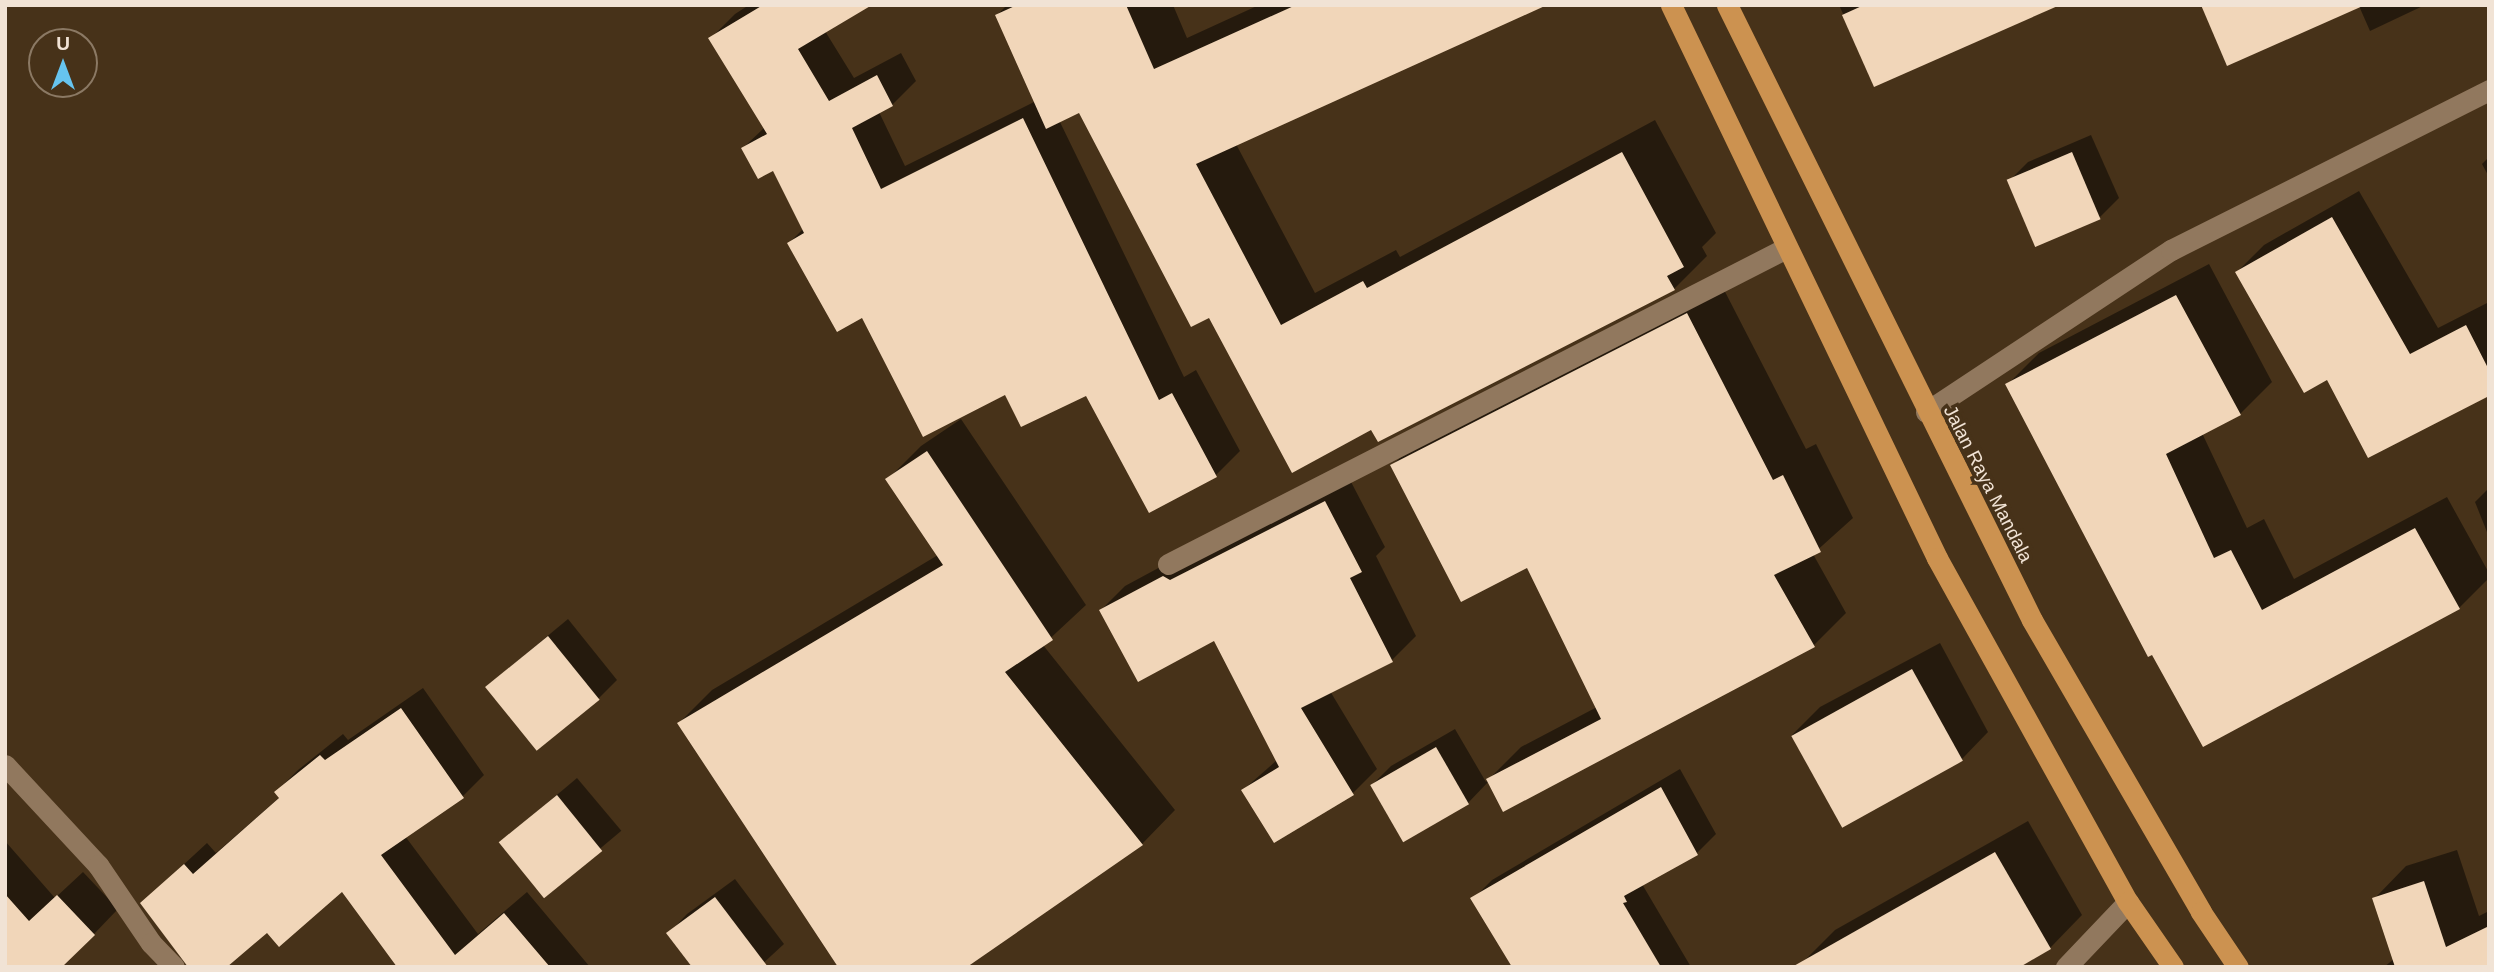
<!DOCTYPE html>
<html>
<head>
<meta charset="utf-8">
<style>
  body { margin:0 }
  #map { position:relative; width:2494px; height:972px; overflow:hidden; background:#473219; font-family:Arial,sans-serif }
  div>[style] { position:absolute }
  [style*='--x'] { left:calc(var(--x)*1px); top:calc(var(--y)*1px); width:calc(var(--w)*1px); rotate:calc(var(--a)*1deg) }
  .shadow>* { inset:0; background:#0007; transform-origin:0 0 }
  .building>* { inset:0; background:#f1d6b9; transform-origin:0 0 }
  .minor>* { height:21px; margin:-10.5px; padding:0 10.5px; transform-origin:10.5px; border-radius:10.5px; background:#91785e }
  .highway>* { height:21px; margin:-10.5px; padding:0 10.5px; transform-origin:10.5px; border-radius:10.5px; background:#cc9250 }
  span { translate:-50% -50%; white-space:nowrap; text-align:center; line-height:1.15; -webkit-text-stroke:7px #473219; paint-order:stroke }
  .street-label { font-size:19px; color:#f1e3d5 }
  .frame { position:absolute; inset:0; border:7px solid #f1e3d5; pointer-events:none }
  .north { position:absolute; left:28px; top:28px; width:70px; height:70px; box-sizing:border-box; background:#473219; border:2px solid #8b7964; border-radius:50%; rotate:0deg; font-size:19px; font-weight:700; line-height:28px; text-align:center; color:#f1e3d5 }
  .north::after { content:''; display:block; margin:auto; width:24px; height:32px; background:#66c4ef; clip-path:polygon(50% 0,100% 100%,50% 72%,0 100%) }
</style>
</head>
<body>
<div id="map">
  <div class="shadow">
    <i style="clip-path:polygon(749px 5px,869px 5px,825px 31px,854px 78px,901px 53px,916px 81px,892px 105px,879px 112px,905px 166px,1036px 101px,997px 15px,1007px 5px,1173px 5px,1187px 38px,1259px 5px,1536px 5px,1236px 144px,1315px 293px,1396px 250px,1400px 257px,1655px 120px,1716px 233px,1702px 247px,1707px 256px,1674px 289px,1372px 428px,1209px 316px,1079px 110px,1059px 120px,1184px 377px,1196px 370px,1240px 451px,1216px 475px,1150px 510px,1087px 394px,1006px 392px,863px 316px,789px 243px,804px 228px,773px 169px,743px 148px,765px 127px,711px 38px,735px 14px)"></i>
    <i style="clip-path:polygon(1839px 5px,2056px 5px,1875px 84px)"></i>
    <i style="clip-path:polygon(2207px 5px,2425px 5px,2370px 31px,2359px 6px)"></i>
    <i style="clip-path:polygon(2091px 135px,2119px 198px,2100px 217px,2009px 181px,2028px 162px)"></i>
    <i style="clip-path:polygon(2489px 157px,2489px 177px,2482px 164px)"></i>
    <i style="clip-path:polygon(2359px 191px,2438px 328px,2489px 302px,2489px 394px,2237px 272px,2264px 245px)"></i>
    <i style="clip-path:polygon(2209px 264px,2272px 382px,2240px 414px,2202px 433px,2247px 528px,2264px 519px,2294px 579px,2447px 497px,2489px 573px,2489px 578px,2459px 608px,2203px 745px,2007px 385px,2039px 353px)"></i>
    <i style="clip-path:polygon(1720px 282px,1806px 449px,1816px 444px,1853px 518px,1813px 554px,1846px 613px,1814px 645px,1489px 781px,1468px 803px,1372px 785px,1391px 766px,1455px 729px,1486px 782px,1521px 747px,1597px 707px,1528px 565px,1392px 466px,1424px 433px)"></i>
    <i style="clip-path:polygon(961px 419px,1086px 605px,1043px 645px,1175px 810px,1142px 844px,679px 723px,712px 690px,938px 555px,887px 480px,921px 446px)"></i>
    <i style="clip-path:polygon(1349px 478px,1385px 547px,1376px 556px,1416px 636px,1392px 660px,1330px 691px,1377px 769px,1353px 793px,1243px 790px,1277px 760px,1215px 638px,1101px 610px,1125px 586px,1188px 552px)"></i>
    <i style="clip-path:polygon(2489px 488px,2489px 537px,2475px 502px)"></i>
    <i style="clip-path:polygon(568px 619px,617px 680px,598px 699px,487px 686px)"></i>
    <i style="clip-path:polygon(1940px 643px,1988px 732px,1961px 760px,1792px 735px,1820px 707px)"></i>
    <i style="clip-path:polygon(423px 688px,484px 775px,462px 797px,405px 836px,478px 934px,527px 892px,590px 967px,410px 967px,342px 889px,267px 931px,191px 967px,142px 903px,207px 843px,216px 853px,280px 797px,276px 792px,298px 770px,343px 734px,348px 740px)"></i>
    <i style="clip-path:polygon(1680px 769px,1716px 834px,1697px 853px,1642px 884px,1691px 967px,1588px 967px,1473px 899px,1492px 880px)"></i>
    <i style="left:577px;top:778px;width:69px;height:99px;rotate:50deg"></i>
    <i style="clip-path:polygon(2028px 821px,2082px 915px,2050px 948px,2016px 967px,1803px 962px,1835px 930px)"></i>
    <i style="clip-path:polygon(5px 841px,55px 898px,83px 872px,118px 909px,94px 934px,5px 967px)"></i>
    <i style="clip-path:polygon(2457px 850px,2479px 916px,2489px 911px,2489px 967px,2384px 967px,2394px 959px,2374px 899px,2406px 866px)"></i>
    <i style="clip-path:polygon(735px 879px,784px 944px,759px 967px,669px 933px,687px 914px)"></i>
  </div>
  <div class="building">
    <i style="clip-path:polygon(763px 5px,872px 5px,798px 49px,829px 101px,877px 75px,893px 106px,852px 128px,881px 189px,1023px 118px,1159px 400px,1172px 393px,1217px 477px,1149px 513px,1086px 396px,1021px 427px,1005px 395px,923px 437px,862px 318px,837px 332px,787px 243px,804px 233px,773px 171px,758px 179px,741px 148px,767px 134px,708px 38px)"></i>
    <i style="clip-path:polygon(1017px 5px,1126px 5px,1154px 69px,1296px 5px,1547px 5px,1196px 164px,1281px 325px,1363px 281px,1367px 288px,1622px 152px,1684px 267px,1667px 276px,1675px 290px,1378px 442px,1371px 430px,1292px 473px,1209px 318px,1191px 327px,1079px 113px,1046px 129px,995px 15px)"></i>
    <i style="clip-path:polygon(1864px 5px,2060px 5px,1874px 87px,1842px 15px)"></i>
    <i style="clip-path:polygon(2201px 5px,2365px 5px,2227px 66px)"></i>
    <i style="left:2072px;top:152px;width:73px;height:71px;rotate:67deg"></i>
    <i style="clip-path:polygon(2332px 217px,2410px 354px,2466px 325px,2489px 370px,2489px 396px,2368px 458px,2327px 380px,2304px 393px,2235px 272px)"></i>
    <i style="clip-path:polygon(2176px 295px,2241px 415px,2166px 454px,2214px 558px,2231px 550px,2262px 610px,2415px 528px,2460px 609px,2203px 747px,2152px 655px,2148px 657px,2005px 384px)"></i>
    <i style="clip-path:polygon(1687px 313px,1773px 480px,1783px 475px,1821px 552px,1774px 575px,1815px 647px,1503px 812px,1486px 779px,1601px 719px,1527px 568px,1461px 602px,1390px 465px)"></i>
    <i style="clip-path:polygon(927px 451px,1053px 640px,1005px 672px,1143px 845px,967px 967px,838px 967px,677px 723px,943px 565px,885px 479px)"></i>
    <i style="clip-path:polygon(1325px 501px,1362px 572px,1350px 578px,1393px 662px,1301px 708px,1354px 795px,1274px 843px,1241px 790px,1279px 767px,1214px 641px,1138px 682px,1099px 610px,1163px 576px,1170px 580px)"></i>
    <i style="left:548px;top:636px;width:82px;height:81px;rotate:51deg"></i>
    <i style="left:1912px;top:669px;width:105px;height:138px;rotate:61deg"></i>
    <i style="clip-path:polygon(401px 708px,464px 798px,381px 855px,455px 955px,504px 913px,550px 967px,397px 967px,342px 892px,279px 947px,267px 933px,227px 967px,188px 967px,140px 903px,184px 864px,193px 874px,279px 798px,274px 792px,320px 755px,325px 760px)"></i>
    <i style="left:1436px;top:747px;width:66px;height:76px;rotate:60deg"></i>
    <i style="clip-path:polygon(1661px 787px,1698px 855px,1624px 896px,1627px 902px,1623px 903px,1661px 967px,1512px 967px,1470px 898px)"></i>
    <i style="left:557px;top:795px;width:72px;height:75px;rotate:51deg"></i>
    <i style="clip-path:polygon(1995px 852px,2051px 949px,2020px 967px,1792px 967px)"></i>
    <i style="clip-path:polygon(2424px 881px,2446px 947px,2489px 926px,2489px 967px,2395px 967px,2372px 898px)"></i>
    <i style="clip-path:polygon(5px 894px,29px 921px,57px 895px,95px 935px,62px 967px,5px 967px)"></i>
    <i style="clip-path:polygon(715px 897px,768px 967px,692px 967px,666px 933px)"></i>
  </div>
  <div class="minor">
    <i style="--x:1926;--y:412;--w:294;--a:-33.5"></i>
    <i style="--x:2171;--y:250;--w:356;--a:-26.7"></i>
    <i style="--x:1168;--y:564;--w:694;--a:-27.08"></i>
    <i style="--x:5;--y:765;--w:137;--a:47.1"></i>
    <i style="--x:98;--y:865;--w:94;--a:55.8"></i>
    <i style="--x:151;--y:943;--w:33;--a:46"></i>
    <i style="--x:2066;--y:967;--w:90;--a:-46.4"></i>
  </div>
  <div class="highway">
    <i style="--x:1671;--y:5;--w:614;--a:64.31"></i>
    <i style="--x:1937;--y:558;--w:393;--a:61"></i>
    <i style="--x:2128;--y:902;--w:79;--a:55.3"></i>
    <i style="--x:1727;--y:5;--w:686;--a:63.62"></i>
    <i style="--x:2032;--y:620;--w:337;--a:59.9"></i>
    <i style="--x:2201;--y:912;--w:66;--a:56.1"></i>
  </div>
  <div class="street-label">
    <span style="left:1988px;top:484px;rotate:63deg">Jalan Raya Mandala</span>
  </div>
  <div class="frame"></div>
  <div class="north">U</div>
</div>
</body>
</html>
